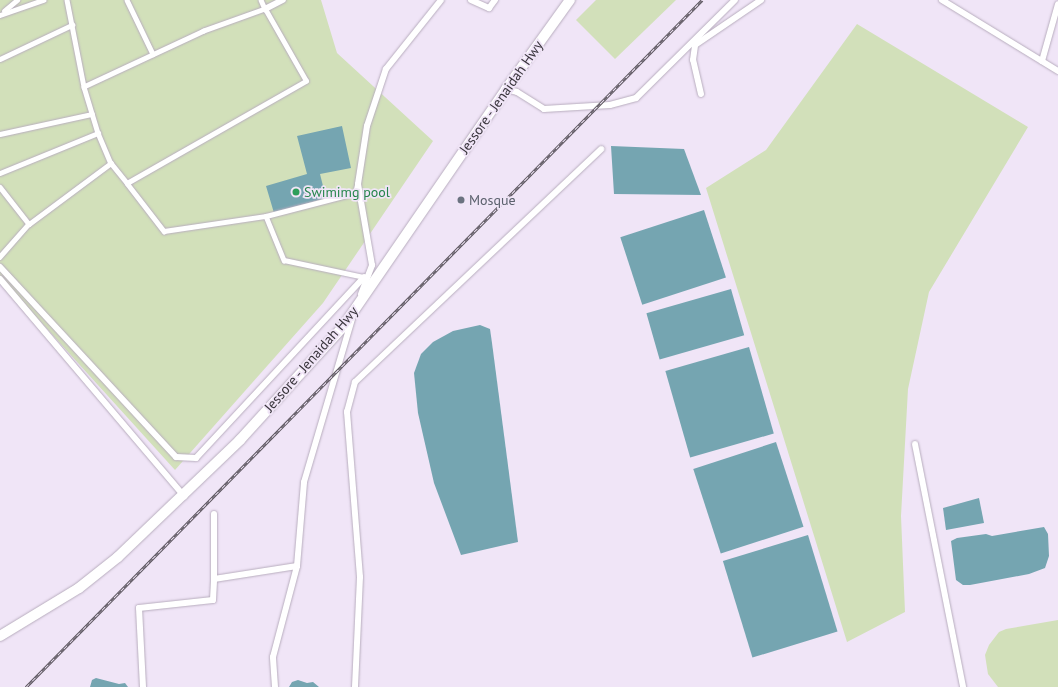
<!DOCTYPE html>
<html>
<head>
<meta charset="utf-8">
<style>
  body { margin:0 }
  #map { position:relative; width:1058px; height:687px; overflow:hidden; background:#f0e5f7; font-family:"PT Sans",sans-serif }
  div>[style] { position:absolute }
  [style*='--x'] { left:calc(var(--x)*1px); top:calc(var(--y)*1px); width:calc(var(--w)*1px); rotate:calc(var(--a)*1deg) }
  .green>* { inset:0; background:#d2e0ba }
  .water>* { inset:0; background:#75a5b1; transform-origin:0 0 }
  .roads { filter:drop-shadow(0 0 1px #b8adbe) drop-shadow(0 0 1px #b8adbe) }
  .pedestrian>* { height:4.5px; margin:-2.25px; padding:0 2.25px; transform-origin:2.25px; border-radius:2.25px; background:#fff }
  .minor>* { height:6px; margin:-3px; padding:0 3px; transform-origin:3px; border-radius:3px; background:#fff }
  .trunk>* { height:10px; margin:-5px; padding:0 5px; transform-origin:5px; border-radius:5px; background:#fff }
  .rail>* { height:3px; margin-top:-1.5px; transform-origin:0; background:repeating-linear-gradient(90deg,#f0e5f7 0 4.5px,#5b555e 0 9px); box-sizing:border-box; border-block:1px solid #5b555e }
  .dots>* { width:11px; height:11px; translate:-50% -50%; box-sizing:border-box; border:2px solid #f0e5f7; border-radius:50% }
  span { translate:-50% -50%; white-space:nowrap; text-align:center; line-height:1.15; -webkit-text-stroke:3.5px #f0e5f7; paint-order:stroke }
  .street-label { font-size:14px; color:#39353c }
  .leisure-label { font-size:14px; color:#27864d }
  .left { translate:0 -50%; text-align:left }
  .worship-label { font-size:14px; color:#5b616d }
</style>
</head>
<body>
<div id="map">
  <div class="green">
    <i style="clip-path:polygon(0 0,321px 0,337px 53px,433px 141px,323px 303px,175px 470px,0 277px)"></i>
    <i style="clip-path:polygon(596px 0,676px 0,615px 59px,576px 20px)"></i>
    <i style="clip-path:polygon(857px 24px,1028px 127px,929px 292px,908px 389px,901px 516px,905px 612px,847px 642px,706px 188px,766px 150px)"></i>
    <i style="clip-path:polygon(1058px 620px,1058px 687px,998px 687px,988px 674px,985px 655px,989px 645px,999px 632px,1006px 629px)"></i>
  </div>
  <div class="water">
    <i style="clip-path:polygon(342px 126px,351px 168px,320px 174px,326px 198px,274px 213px,266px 186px,307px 174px,297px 136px)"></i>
    <i style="clip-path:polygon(611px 146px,684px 149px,701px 195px,614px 194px)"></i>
    <i style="left:704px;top:210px;width:71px;height:88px;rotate:72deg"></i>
    <i style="left:731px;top:289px;width:48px;height:88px;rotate:74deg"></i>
    <i style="clip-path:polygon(480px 325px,490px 329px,492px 343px,518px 542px,461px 555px,434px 483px,418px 413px,414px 373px,421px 354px,433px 342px,453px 331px)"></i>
    <i style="left:749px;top:347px;width:90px;height:87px;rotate:74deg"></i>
    <i style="left:776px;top:442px;width:89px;height:87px;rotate:72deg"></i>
    <i style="clip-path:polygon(979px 498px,984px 523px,946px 530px,943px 508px)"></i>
    <i style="clip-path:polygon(1044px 527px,1048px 534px,1049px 556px,1045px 568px,1029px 574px,970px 585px,963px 585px,956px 580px,951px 541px,957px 538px,986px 534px,992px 536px)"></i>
    <i style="left:808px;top:535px;width:101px;height:89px;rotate:73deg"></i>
    <i style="clip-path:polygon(96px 678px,119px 684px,125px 683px,128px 687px,90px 687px,92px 680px)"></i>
    <i style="clip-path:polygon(298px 680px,307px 683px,313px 682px,319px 687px,289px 687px,292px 682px)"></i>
  </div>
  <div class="roads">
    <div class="pedestrian">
      <i style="--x:67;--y:0;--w:89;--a:78.9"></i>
      <i style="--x:84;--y:87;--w:48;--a:73.1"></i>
      <i style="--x:98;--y:133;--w:33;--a:67"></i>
      <i style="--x:111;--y:163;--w:26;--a:51"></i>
      <i style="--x:127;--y:183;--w:206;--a:-29.7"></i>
      <i style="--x:306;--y:81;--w:83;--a:-119.7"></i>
      <i style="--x:265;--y:9;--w:65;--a:160.2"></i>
      <i style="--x:204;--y:31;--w:132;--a:155"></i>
      <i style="--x:127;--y:0;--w:60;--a:64.3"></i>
      <i style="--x:261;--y:0;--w:10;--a:66"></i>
      <i style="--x:4;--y:11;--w:17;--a:-40"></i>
      <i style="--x:0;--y:15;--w:46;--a:-19.2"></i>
      <i style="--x:0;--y:59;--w:80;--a:-25.3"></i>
      <i style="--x:0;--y:134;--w:94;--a:-12.3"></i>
      <i style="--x:0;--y:173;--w:106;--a:-22.2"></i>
      <i style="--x:127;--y:183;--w:61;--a:52.4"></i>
      <i style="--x:164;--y:231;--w:103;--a:-8.4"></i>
      <i style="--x:266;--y:216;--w:48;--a:67.8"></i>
      <i style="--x:284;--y:260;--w:82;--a:12"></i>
      <i style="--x:0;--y:187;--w:47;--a:51.9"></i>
      <i style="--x:29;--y:224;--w:44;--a:131.3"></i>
      <i style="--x:266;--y:216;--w:92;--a:-14.5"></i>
      <i style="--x:355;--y:193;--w:8;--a:-76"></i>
      <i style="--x:29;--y:224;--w:102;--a:-36.6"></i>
    </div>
    <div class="minor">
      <i style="--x:471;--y:0;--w:20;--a:24"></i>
      <i style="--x:489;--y:8;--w:10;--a:-53"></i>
      <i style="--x:942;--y:0;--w:136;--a:31.5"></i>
      <i style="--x:265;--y:9;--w:20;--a:-27"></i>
      <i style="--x:1042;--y:61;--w:59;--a:-74.3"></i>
      <i style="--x:506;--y:89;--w:11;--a:15"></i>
      <i style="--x:517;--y:92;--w:32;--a:32"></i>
      <i style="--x:544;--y:109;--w:66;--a:-3.5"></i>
      <i style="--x:610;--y:105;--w:27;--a:-15"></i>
      <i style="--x:636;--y:98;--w:139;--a:-44.7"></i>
      <i style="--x:701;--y:94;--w:35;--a:-103"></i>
      <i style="--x:693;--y:60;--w:15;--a:-82"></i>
      <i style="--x:695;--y:45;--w:80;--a:-34.3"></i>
      <i style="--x:0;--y:267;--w:259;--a:47.2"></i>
      <i style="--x:176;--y:457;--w:20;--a:3"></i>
      <i style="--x:196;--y:458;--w:247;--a:-47.1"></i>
      <i style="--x:0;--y:279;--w:285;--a:49.7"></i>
      <i style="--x:361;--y:294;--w:31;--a:-69"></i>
      <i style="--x:372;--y:265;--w:82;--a:-99.8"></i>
      <i style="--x:358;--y:184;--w:59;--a:-81.2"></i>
      <i style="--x:367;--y:126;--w:60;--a:-71.6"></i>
      <i style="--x:386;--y:69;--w:88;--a:-51.4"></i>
      <i style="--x:915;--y:444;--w:248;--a:78.8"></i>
      <i style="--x:214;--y:514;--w:65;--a:90"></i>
      <i style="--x:214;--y:579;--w:84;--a:-8.9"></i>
      <i style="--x:143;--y:687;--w:79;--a:-92.9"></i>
      <i style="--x:139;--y:608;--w:74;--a:-6.2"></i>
      <i style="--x:213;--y:600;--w:21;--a:-87"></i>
      <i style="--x:275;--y:687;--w:30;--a:-94"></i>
      <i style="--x:273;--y:657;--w:94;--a:-75.2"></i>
      <i style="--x:297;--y:566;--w:84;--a:-85.2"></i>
      <i style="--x:304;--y:482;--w:173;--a:-73.6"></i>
      <i style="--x:355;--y:687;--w:110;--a:-87.4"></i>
      <i style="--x:360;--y:577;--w:166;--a:-94.5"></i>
      <i style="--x:347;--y:412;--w:31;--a:-75"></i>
      <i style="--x:355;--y:382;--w:339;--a:-43.4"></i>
    </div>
    <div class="trunk">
      <i style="--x:0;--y:636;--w:92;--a:-31.3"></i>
      <i style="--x:79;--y:588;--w:50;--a:-38.5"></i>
      <i style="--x:118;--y:557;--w:169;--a:-43.8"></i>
      <i style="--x:240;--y:440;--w:151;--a:-47.7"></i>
      <i style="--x:342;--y:328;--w:290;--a:-55.5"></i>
      <i style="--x:506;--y:89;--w:110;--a:-54.3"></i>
    </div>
  </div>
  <div class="rail">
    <i style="--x:26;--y:687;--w:964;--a:-45.46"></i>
  </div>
  <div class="dots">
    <i style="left:296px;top:192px;background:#2e9e5b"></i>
    <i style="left:461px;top:200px;background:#6b7280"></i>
  </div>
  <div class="street-label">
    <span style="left:501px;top:97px;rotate:-55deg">Jessore - Jenaidah Hwy</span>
    <span style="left:311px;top:359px;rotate:-49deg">Jessore - Jenaidah Hwy</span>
  </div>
  <div class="leisure-label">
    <span class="left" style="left:304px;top:192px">Swimimg pool</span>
  </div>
  <div class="worship-label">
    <span class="left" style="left:469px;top:200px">Mosque</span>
  </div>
</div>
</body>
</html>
